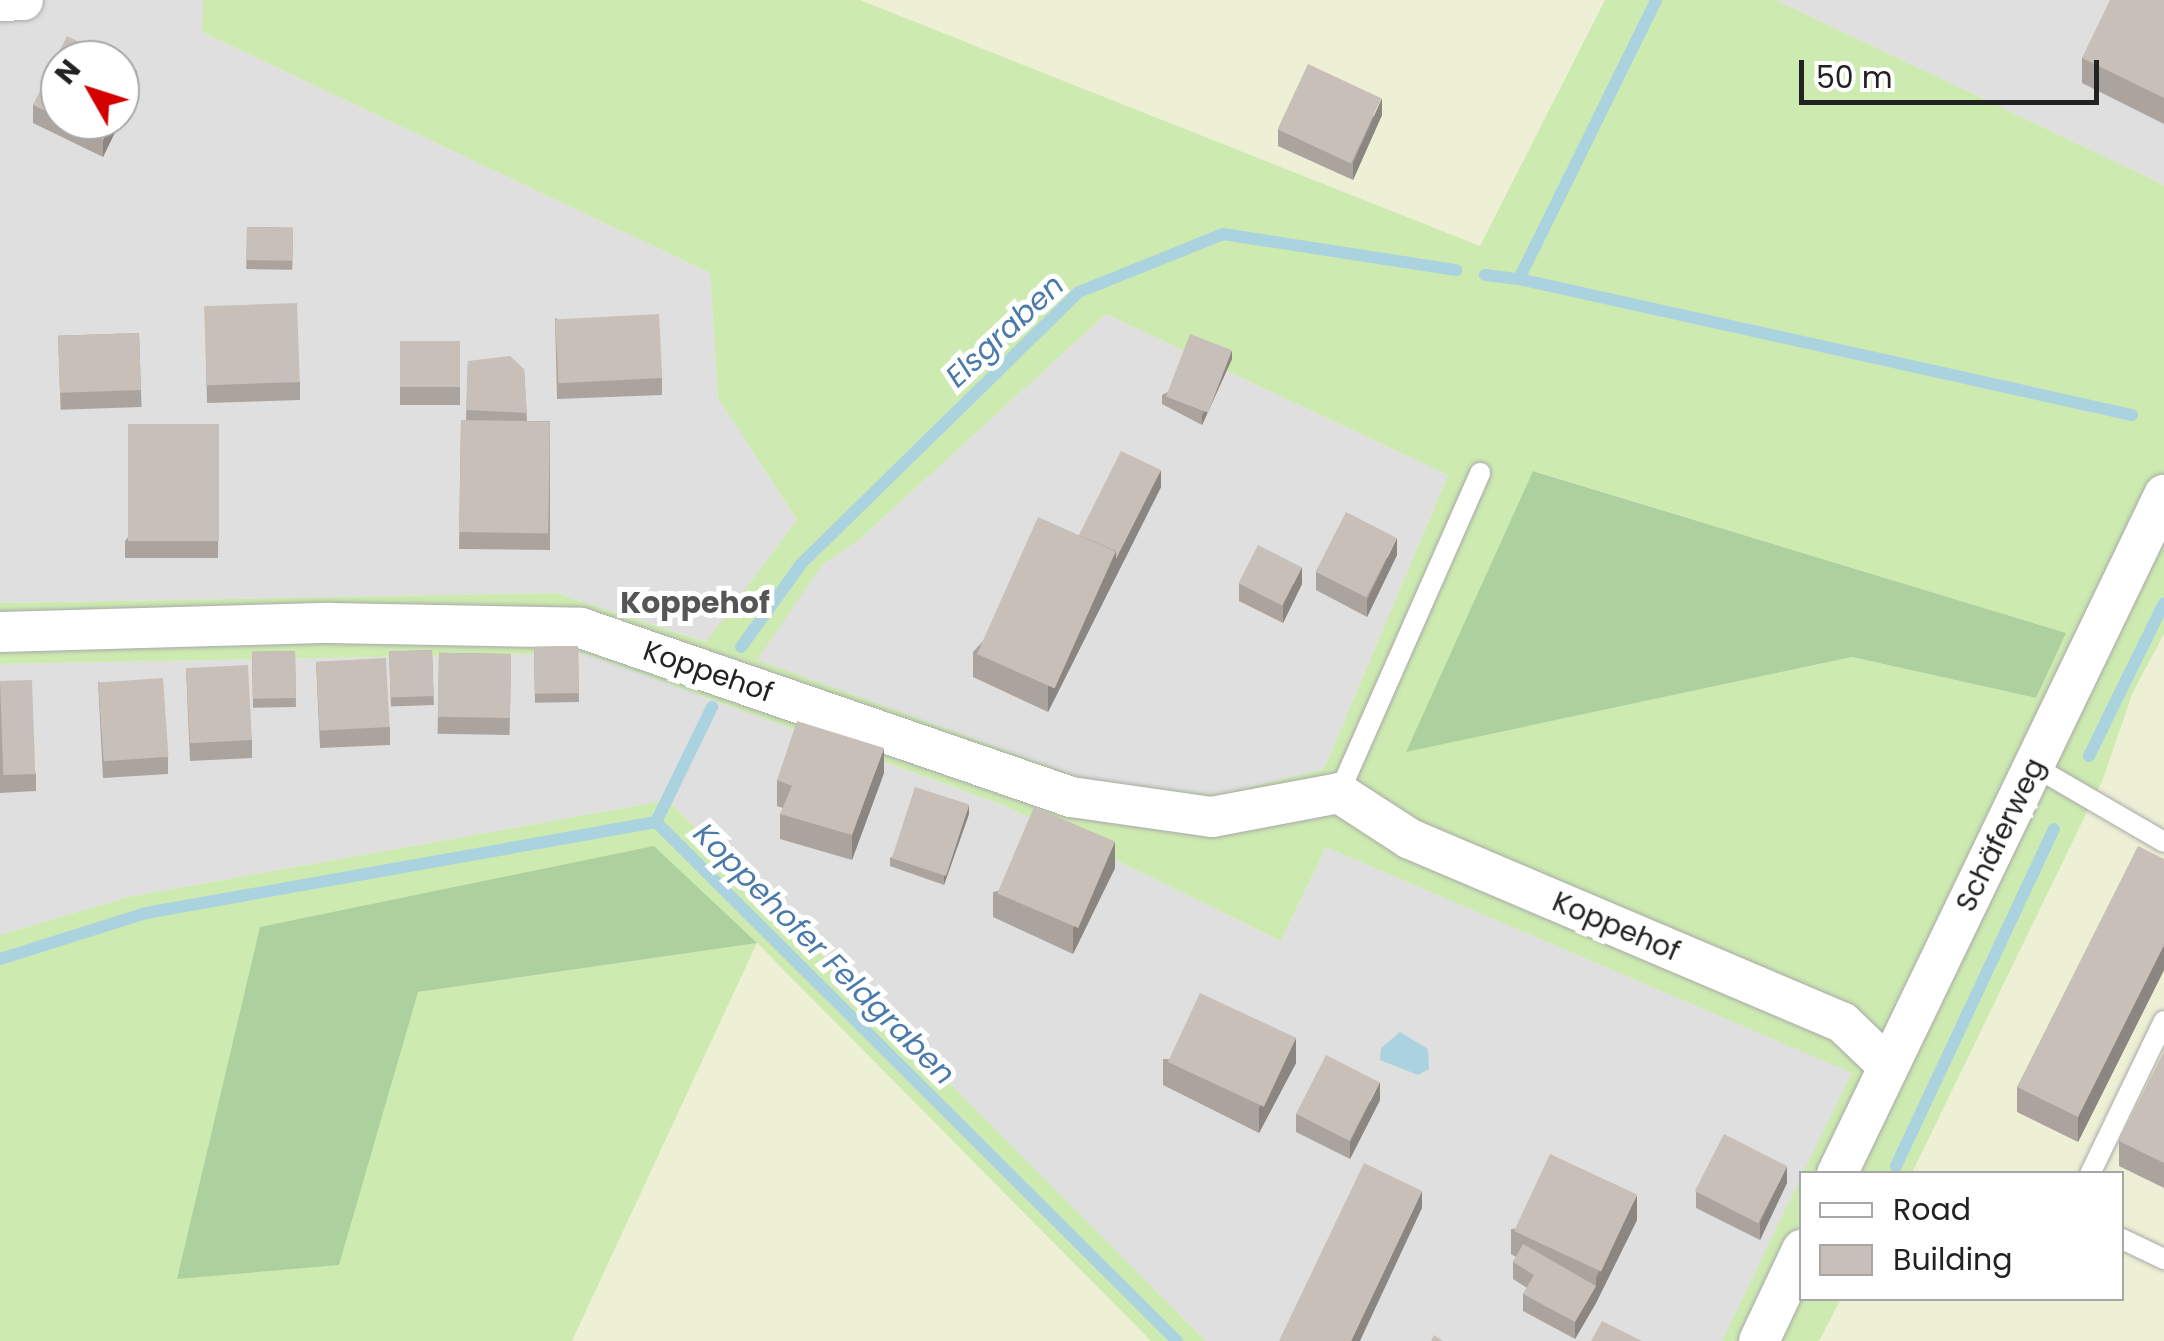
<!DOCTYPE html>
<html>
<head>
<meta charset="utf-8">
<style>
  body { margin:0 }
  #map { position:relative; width:2164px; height:1341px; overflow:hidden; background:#f2efe9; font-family:Poppins,sans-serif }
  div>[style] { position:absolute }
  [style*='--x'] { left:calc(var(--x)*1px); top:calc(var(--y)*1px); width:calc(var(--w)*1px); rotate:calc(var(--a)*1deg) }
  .residential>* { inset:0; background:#e0dfdf }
  .farmland>* { inset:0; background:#eef0d5 }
  .grass>* { inset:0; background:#cdebb0 }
  .forest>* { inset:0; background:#add19e }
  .water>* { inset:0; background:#aad3df }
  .stream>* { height:12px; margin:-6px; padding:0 6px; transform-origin:6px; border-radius:6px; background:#aad3df }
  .roads { filter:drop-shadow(0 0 2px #a9a9a9) drop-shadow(0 0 2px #a9a9a9) }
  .service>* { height:20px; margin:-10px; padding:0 10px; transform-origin:10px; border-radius:10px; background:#fff }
  .minor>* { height:40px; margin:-20px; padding:0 20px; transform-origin:20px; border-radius:20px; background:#fff }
  .wall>* { inset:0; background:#aba49e; transform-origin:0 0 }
  .shaded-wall>* { inset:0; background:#8b8681 }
  .building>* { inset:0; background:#c7bfb8; transform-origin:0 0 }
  span { translate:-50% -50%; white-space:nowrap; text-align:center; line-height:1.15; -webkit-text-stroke:10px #fff; paint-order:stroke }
  .street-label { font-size:28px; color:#222 }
  .water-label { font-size:30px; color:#4a7aab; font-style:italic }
  .neighbourhood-label { font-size:30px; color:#555; font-weight:700 }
  .legend { position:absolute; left:1799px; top:1171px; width:325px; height:130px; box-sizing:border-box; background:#fff; border:2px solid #a7a7a7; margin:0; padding:12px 18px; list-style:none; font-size:30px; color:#222 }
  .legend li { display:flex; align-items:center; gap:20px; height:50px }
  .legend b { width:50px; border:2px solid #a7a7a7 }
  .north { position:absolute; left:40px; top:40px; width:100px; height:100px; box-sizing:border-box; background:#fff; border:2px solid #a7a7a7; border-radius:50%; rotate:309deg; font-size:28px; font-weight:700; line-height:40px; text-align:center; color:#222 }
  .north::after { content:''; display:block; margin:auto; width:35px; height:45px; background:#d40000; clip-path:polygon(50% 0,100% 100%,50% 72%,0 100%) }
  .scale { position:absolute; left:1799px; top:60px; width:300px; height:45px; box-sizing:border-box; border:5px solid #222; border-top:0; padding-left:12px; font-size:30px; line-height:35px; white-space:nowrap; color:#222; -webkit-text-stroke:8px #fff; paint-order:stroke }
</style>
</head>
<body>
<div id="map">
  <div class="residential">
    <i style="clip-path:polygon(evenodd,0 0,203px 0,202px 32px,710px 273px,718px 398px,797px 520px,707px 642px,556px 593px,0 603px,0 0,60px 60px,120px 60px,120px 120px,60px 120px,60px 60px)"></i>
    <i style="clip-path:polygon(1776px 0,2164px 0,2164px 185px)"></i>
    <i style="clip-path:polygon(1106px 314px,1448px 475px,1324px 769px,1216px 795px,1083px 778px,756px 660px,822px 565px,859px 540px)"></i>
    <i style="clip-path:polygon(583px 653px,1003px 805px,1281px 941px,1326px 847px,1853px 1073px,1722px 1341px,1206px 1341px,668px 800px,128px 897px,0 935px,0 664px)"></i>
  </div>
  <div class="farmland">
    <i style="clip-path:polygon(860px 0,1605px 0,1481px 247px)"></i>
    <i style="clip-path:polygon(2164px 634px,2164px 1341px,1819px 1341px,1841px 1299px,2122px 1298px,2122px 1174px,1912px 1173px,2103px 779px,2133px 692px)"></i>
    <i style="clip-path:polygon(757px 943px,1151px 1341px,572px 1341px)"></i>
  </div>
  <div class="grass">
    <i style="clip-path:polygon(evenodd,203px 0,860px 0,1480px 246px,1605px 0,1776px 0,2164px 185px,2164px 634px,2133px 692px,2103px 779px,1912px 1173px,1803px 1173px,1852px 1073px,1326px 847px,1281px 941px,1003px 805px,583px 653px,0 664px,0 603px,556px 593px,706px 642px,797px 520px,718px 398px,710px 273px,202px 32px,203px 0,1106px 314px,1448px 475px,1324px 769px,1216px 795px,1083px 778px,757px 660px,822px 565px,859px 540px,1106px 314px,203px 0,1534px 471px,2065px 633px,2065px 634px,2036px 698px,1852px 657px,1407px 751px,1534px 471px)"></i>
    <i style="clip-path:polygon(evenodd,668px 800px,1206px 1341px,1151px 1341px,757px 943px,572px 1341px,0 1341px,0 935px,128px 897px,668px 800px,654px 846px,755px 943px,418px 992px,654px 846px)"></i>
    <i style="clip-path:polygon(1801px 1177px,1802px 1298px,1841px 1299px,1819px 1341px,1722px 1341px)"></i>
  </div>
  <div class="forest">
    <i style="clip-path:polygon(1533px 471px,2066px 633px,2036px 698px,1852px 657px,1406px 752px)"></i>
    <i style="clip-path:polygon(654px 846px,757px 943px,418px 992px,339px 1265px,177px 1279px,260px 927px)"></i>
  </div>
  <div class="water">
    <i style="clip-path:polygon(1400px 1032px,1428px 1049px,1429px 1069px,1418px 1075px,1380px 1060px,1381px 1048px)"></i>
  </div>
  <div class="stream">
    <i style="--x:1485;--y:275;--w:34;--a:7"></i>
    <i style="--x:1519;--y:279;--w:311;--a:-63.8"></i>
    <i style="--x:1519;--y:279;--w:628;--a:12.51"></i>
    <i style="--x:741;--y:647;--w:102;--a:-54.1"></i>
    <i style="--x:801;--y:564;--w:389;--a:-44.4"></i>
    <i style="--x:1079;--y:292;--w:155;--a:-21.9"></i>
    <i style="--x:1223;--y:234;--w:236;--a:8.8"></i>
    <i style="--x:2089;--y:756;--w:170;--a:-63.9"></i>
    <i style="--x:656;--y:822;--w:735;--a:44.89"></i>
    <i style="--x:656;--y:822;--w:128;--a:-64"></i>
    <i style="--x:0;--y:959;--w:153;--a:-17.5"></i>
    <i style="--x:146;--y:913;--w:518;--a:-10.12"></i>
    <i style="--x:1896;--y:1166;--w:372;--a:-64.9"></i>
  </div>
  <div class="roads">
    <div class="service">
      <i style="--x:2035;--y:767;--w:149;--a:30.2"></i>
      <i style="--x:1339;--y:793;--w:350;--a:-66.2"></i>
      <i style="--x:2090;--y:1174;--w:170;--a:-64.2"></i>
      <i style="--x:2122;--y:1239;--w:47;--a:25.5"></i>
    </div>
    <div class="minor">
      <i style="--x:0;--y:1;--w:23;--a:-2"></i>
      <i style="--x:0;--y:632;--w:330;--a:-1.6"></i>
      <i style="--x:330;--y:623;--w:251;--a:1.1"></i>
      <i style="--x:581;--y:628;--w:518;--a:19.03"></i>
      <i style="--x:1071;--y:797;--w:142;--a:8.1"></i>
      <i style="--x:1212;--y:817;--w:129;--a:-10.7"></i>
      <i style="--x:1339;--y:793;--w:85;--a:32.9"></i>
      <i style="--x:1410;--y:839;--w:470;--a:23"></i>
      <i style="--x:1843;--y:1023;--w:62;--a:43.7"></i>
      <i style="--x:1837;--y:1174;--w:754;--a:-64.28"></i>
      <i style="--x:1759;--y:1341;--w:101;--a:-64.7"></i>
    </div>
  </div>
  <div class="wall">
    <i style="clip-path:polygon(2164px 0,2164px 124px,2082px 83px,2082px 58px)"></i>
    <i style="clip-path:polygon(60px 60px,60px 120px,120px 120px,137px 87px,103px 157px,33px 123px,33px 105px)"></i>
    <i style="clip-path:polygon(1382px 115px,1353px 180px,1278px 146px,1278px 129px)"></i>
    <i style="left:247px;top:227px;width:46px;height:42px;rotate:1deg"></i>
    <i style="clip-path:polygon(205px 315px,300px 382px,300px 400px,207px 403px)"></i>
    <i style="clip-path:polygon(555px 318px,662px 378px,662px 395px,557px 399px)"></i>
    <i style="left:139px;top:333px;width:74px;height:81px;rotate:88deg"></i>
    <i style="left:400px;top:341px;width:60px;height:64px"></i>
    <i style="clip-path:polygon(1232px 359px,1202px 425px,1162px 404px,1162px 395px)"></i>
    <i style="clip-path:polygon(468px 361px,524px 369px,527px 421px,550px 421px,550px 550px,459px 549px,461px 420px,466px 420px)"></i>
    <i style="clip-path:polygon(219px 424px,218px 558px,125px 558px,125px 541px)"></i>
    <i style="clip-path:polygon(1161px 487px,1048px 712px,973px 677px,973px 652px,1079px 535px)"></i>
    <i style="clip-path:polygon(1397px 555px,1367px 617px,1316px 590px,1316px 572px)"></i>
    <i style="clip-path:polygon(1239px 584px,1302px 584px,1283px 623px,1239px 601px)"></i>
    <i style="left:578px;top:646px;width:56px;height:44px;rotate:89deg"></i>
    <i style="left:432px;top:650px;width:55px;height:43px;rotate:88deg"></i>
    <i style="left:295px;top:651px;width:56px;height:43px;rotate:89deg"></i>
    <i style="left:511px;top:654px;width:81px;height:72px;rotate:91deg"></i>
    <i style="clip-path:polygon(316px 662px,390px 727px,390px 745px,320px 748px)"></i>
    <i style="clip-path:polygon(186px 668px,252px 740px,252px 758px,190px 761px)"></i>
    <i style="clip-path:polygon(98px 681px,168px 757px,168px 774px,103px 778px)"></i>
    <i style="clip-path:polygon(0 682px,36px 774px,36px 791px,0 793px)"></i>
    <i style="clip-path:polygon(884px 773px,852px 860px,780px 839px,780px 814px,783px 808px,777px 806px,777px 780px)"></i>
    <i style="clip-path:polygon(969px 814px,944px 885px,890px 866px,890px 858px)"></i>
    <i style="clip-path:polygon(2164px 859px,2164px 970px,2078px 1142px,2017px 1112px,2017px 1087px)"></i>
    <i style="clip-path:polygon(1115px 868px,1073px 954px,993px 917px,993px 892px)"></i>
    <i style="clip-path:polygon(2164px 1052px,2164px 1188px,2119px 1166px,2119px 1141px)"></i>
    <i style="clip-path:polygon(1163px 1059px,1296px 1063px,1259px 1133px,1163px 1085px)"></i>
    <i style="clip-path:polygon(1380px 1100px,1350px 1159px,1296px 1132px,1296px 1114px)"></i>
    <i style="clip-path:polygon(1787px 1183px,1760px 1240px,1696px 1208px,1696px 1191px)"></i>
    <i style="clip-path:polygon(1637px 1220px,1596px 1303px,1575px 1339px,1523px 1311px,1523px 1294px,1527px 1288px,1513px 1279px,1513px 1262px,1516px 1257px,1511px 1254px,1511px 1229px)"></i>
  </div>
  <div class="shaded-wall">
    <i style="clip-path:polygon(137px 70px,137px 87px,103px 157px,103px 140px,113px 120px,120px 120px,120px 105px)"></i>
    <i style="clip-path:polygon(1382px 98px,1382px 115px,1353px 180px,1353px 163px)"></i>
    <i style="clip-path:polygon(1232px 350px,1232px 359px,1202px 425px,1202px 416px)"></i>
    <i style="clip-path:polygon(1161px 470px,1161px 487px,1048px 712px,1048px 687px,1116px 551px)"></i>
    <i style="clip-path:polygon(1397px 538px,1397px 555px,1367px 617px,1367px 600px)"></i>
    <i style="clip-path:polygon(1302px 567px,1302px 584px,1283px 623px,1283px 605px)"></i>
    <i style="clip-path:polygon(884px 748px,884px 773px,852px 860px,852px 835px)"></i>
    <i style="clip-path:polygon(969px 805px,969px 814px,944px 885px,944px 876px)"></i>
    <i style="clip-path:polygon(1115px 842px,1115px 868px,1073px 954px,1073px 929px)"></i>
    <i style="clip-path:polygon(2164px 945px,2164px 970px,2078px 1142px,2078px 1117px)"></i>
    <i style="clip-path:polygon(1296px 1038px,1296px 1063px,1259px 1133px,1259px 1108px)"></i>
    <i style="clip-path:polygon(1380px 1082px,1380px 1100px,1350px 1159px,1350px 1142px)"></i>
    <i style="clip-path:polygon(1787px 1166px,1787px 1183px,1760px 1240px,1760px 1222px)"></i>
    <i style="clip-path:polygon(1422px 1191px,1422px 1208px,1360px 1341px,1351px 1341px)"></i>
    <i style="clip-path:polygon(1637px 1195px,1637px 1220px,1596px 1303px,1575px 1339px,1575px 1322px,1596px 1286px,1596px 1278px)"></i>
  </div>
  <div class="building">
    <i style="clip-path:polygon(2110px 0,2164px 0,2164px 98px,2082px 58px)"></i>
    <i style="clip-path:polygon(67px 36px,116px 60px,60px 60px,60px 118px,33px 105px)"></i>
    <i style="clip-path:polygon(120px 62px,137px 70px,120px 105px)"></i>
    <i style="left:1308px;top:64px;width:81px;height:72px;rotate:25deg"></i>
    <i style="clip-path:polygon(63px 120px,113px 120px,103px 140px)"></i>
    <i style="left:247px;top:227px;width:46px;height:33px;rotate:1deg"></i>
    <i style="left:297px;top:303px;width:79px;height:93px;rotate:88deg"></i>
    <i style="left:659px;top:314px;width:64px;height:104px;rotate:87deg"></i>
    <i style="left:139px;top:333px;width:57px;height:81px;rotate:88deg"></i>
    <i style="left:1190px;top:334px;width:45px;height:67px;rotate:21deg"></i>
    <i style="left:400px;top:341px;width:60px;height:46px"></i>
    <i style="clip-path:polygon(510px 356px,524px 369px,527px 413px,466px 410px,468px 361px)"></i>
    <i style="left:461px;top:420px;width:89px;height:112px;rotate:1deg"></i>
    <i style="left:128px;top:424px;width:91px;height:117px"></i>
    <i style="clip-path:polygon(1121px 451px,1161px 470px,1116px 559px,1116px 551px,1079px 535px)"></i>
    <i style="left:1346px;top:512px;width:57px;height:67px;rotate:27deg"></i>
    <i style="left:1038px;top:517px;width:85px;height:150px;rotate:24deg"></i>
    <i style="left:1258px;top:545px;width:49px;height:43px;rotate:27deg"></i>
    <i style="left:578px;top:646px;width:47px;height:44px;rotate:89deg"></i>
    <i style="left:432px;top:650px;width:46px;height:43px;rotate:88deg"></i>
    <i style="left:295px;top:651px;width:47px;height:43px;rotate:89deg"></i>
    <i style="left:511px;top:654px;width:64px;height:72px;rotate:91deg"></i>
    <i style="left:386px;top:658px;width:69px;height:70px;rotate:87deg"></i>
    <i style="left:248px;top:665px;width:75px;height:62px;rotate:87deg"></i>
    <i style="left:163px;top:678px;width:79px;height:65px;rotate:86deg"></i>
    <i style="left:32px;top:680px;width:94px;height:32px;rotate:88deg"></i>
    <i style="clip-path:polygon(797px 721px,884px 748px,852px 835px,780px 814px,792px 786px,777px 780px)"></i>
    <i style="left:915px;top:787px;width:57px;height:75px;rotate:18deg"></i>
    <i style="left:1034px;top:807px;width:88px;height:94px;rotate:23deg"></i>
    <i style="clip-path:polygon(2138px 846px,2164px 859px,2164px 945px,2078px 1117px,2017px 1087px)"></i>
    <i style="left:1200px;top:993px;width:106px;height:76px;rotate:25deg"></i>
    <i style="clip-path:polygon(2164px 1052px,2164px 1163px,2119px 1141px)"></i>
    <i style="left:1326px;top:1055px;width:60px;height:66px;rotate:27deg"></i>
    <i style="left:1724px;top:1134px;width:71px;height:64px;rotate:27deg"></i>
    <i style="left:1550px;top:1154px;width:96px;height:85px;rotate:25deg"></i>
    <i style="clip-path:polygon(1364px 1163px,1422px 1191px,1351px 1341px,1279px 1341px)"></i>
    <i style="clip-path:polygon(1523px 1244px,1596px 1286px,1575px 1322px,1523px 1294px,1534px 1275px,1513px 1262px)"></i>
    <i style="clip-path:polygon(1602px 1321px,1642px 1341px,1591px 1341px)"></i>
    <i style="clip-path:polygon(1434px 1335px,1443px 1341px,1431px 1341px)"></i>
  </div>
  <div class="street-label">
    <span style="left:708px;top:672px;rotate:19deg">Koppehof</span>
    <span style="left:2001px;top:835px;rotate:-64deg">Schäferweg</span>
    <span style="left:1616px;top:927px;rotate:23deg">Koppehof</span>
  </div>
  <div class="water-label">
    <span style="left:1005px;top:331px;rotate:-43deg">Elsgraben</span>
    <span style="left:824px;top:954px;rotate:45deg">Koppehofer Feldgraben</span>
  </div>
  <div class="neighbourhood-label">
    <span style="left:695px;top:603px">Koppehof</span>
  </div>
  <ul class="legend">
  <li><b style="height:12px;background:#fff"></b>Road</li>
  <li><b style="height:28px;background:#c7bfb8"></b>Building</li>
  </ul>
  <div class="north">N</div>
  <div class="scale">50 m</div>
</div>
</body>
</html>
